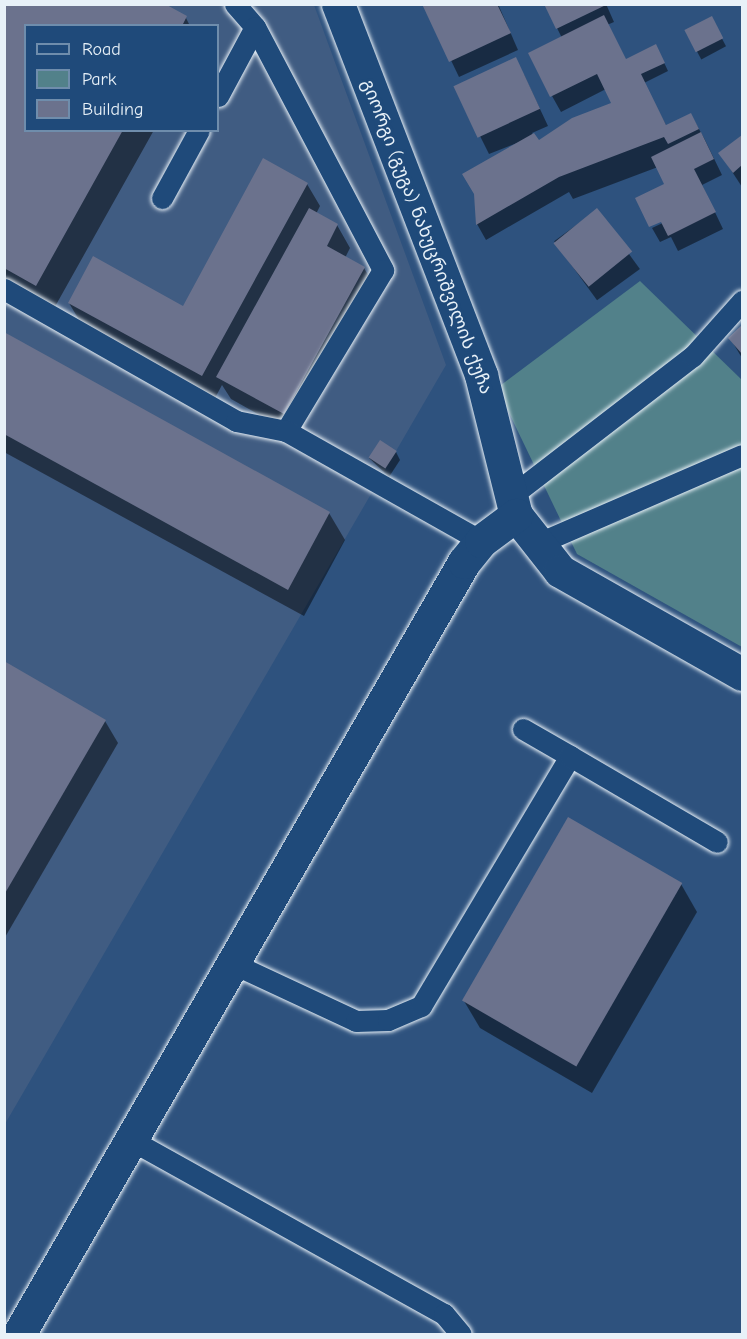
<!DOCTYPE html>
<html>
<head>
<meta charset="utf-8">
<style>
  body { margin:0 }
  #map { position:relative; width:747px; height:1339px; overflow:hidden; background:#2e527e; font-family:"Comic Neue","Noto Sans Georgian",sans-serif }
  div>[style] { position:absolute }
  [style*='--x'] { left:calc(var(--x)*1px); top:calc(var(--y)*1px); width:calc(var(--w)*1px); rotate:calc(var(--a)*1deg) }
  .built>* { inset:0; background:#405c82 }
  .green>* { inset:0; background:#52818a }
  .shadow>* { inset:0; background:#0007; transform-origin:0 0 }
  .building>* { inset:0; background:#6b728d; transform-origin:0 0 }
  .roads { filter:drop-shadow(0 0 2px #e8f1f8) drop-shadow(0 0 2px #e8f1f8) }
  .service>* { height:21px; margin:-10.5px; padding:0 10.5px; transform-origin:10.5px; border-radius:10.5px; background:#1f4a7a }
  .minor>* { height:33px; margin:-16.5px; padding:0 16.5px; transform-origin:16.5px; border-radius:16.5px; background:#1f4a7a }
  span { translate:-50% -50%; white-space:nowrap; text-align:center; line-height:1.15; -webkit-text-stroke:6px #1f4a7a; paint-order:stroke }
  .street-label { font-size:18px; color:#e8f1f8 }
  .frame { position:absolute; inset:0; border:6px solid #e8f1f8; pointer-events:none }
  .legend { position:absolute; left:24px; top:24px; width:195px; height:108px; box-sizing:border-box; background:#1f4a7a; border:2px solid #6f8dac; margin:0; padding:8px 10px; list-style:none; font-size:18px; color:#e8f1f8 }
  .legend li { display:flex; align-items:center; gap:12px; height:30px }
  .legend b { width:30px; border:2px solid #6f8dac }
</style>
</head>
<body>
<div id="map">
  <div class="built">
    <i style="clip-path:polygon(evenodd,5px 5px,314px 5px,446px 365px,5px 1124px,5px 5px,26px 26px,218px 26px,218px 130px,26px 130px,26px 26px)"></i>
  </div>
  <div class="green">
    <i style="clip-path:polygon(640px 281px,742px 380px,742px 647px,577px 554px,497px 388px)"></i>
  </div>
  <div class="shadow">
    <i style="clip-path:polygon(4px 4px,186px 18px,190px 26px,26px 26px,26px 130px,154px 130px,52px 312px,4px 286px)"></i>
    <i style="clip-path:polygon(424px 4px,498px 4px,518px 50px,459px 77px)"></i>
    <i style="clip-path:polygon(606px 4px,614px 22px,607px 25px,626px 61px,660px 54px,668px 71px,644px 83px,667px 127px,691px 115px,704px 138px,722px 175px,702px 185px,723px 229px,678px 251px,671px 237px,660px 242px,652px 228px,669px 220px,666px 184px,658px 167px,573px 199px,569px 192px,486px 240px,477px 224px,525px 140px,489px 154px,456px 88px,524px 75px,548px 126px,532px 133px,551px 165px,613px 104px,606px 89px,561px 112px,552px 96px,562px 38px,557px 28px)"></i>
    <i style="left:711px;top:18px;width:32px;height:28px;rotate:62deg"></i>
    <i style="clip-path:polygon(742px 137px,742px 187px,720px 153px)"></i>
    <i style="clip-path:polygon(307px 184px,320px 206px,316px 214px,337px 225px,350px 248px,345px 258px,364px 268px,377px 290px,297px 436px,231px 399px,222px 385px,215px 398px,82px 325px,69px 303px,183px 308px)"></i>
    <i style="left:597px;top:210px;width:73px;height:53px;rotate:54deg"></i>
    <i style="clip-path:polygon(742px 327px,742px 358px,730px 338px)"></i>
    <i style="clip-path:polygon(4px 334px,329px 513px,345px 540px,304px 616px,4px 452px)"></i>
    <i style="clip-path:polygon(396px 452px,400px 460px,389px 477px,369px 458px)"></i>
    <i style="clip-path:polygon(4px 663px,105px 721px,118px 743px,4px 939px)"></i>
    <i style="clip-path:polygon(681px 884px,697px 912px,592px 1093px,480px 1028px,464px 1001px)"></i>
  </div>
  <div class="building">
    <i style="clip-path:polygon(4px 4px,165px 4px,187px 16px,182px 26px,26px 26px,26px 130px,123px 130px,36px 286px,4px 268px)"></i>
    <i style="clip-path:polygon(422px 4px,497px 4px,511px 33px,449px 62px)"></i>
    <i style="clip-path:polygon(544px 4px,608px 4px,556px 29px)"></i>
    <i style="clip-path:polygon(604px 15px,626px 59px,656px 44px,665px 63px,641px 74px,666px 125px,691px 113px,699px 129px,668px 144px,664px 137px,559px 177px,476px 225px,474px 194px,462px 174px,534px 133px,539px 140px,572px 118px,611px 103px,597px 74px,550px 97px,528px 53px)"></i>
    <i style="left:712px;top:16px;width:25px;height:31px;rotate:63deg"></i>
    <i style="left:516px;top:57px;width:57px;height:69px;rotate:65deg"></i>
    <i style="clip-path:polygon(701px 132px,714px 159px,694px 169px,716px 212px,668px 236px,661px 222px,649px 227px,635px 198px,664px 184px,651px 157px)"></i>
    <i style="clip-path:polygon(742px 135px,742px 165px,733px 173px,718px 153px)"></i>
    <i style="clip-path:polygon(263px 158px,308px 183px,202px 376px,68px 303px,93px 256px,183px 306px)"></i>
    <i style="clip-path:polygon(309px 208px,338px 224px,327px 246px,365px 267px,284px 414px,216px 377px)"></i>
    <i style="left:597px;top:208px;width:56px;height:56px;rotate:51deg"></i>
    <i style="clip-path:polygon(742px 325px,742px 354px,728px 338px)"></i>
    <i style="clip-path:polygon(4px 332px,330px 512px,288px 590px,4px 434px)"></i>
    <i style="left:380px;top:440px;width:20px;height:21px;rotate:33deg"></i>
    <i style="clip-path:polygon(4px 661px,106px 720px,4px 895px)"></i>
    <i style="left:568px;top:817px;width:132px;height:212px;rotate:30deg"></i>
  </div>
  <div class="roads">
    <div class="service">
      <i style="--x:235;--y:4;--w:30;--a:49"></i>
      <i style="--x:255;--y:27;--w:275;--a:62.2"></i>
      <i style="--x:383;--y:270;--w:188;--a:121.1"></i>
      <i style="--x:218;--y:96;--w:78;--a:-61.8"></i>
      <i style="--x:162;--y:198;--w:77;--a:-61.4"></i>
      <i style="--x:4;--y:289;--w:267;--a:29.6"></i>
      <i style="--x:236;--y:421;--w:51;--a:11.3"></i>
      <i style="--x:286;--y:431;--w:224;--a:29.4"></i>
      <i style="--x:511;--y:496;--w:230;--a:-37.6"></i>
      <i style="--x:693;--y:356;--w:74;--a:-48.3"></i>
      <i style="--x:539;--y:543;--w:221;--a:-23.4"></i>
      <i style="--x:523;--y:729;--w:54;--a:29.9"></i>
      <i style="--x:236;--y:965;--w:132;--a:25"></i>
      <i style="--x:356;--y:1021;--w:32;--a:-2"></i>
      <i style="--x:388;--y:1020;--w:36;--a:-23"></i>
      <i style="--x:421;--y:1006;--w:291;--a:-59.2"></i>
      <i style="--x:570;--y:756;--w:170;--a:30.3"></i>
      <i style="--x:133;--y:1141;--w:356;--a:29.1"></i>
      <i style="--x:444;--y:1314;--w:26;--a:50"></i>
    </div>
    <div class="minor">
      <i style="--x:338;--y:4;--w:398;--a:68.9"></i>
      <i style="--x:481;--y:375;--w:144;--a:76"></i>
      <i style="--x:516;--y:515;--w:71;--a:51.8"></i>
      <i style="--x:560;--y:571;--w:209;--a:29.5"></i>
      <i style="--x:19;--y:1334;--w:891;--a:-60.04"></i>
      <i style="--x:464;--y:562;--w:27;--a:-51"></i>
      <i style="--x:481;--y:541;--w:44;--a:-36.6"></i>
    </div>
  </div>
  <div class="street-label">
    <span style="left:426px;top:237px;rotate:69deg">გიორგი (გუგა) ნახუცრიშვილის ქუჩა</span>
  </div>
  <div class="frame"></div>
  <ul class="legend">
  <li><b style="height:8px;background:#1f4a7a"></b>Road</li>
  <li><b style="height:16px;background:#52818a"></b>Park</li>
  <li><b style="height:16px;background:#6b728d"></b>Building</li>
  </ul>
</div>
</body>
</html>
